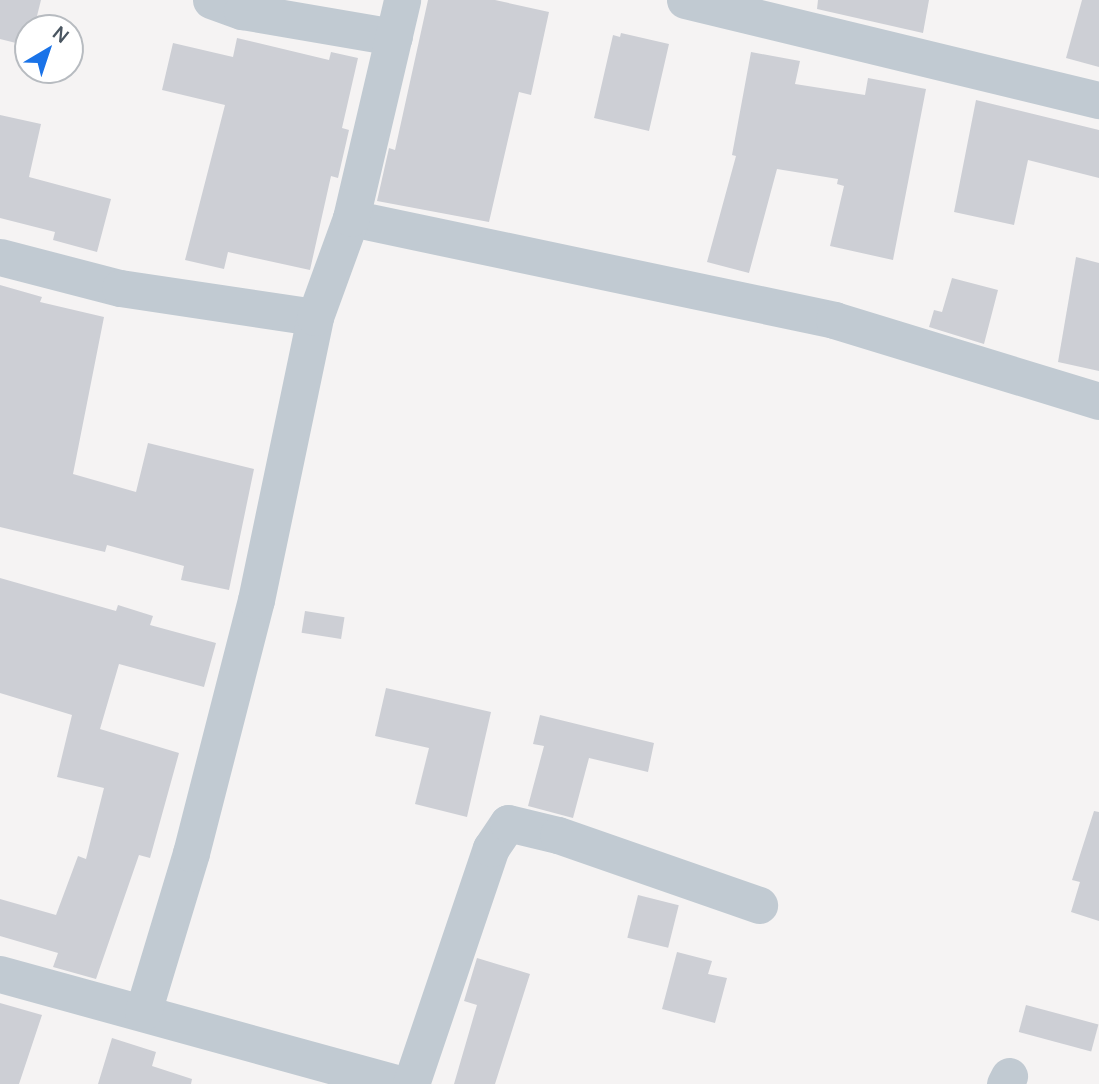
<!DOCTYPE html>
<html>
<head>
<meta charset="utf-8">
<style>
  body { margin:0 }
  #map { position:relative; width:1099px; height:1084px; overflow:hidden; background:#f5f3f3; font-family:Manrope,sans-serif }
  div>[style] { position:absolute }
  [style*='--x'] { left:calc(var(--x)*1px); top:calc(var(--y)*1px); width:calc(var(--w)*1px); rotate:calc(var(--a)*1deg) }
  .building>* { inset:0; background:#cdcfd5; transform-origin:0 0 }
  .minor>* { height:37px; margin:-18.5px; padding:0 18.5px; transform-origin:18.5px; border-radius:18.5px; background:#c1cad2 }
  span { translate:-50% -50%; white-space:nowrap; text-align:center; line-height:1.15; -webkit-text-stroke:5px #fff; paint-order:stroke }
  .north { position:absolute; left:14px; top:14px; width:70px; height:70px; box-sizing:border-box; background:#fff; border:2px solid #b7bbc0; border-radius:50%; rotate:39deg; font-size:19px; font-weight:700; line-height:28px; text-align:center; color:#4a5661 }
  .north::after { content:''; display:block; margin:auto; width:24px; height:32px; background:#1a73e8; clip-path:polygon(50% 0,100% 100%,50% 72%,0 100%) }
</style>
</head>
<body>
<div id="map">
  <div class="building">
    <i style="clip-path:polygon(0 0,41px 0,34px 28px,28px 28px,28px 46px,0 39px)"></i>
    <i style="clip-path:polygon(428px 0,495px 0,549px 12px,531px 95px,519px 92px,489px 222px,377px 201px,389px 148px,395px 150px)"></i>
    <i style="clip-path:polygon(818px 0,929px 0,923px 33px,817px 9px)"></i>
    <i style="clip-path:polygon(1082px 0,1099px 0,1099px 67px,1066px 58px)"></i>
    <i style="clip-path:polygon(621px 33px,669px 44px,649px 131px,594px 118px,613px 35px,620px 37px)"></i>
    <i style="clip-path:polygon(237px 38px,329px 60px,331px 52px,358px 58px,342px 128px,349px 130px,338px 178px,331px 176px,310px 270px,228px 252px,224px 269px,185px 260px,225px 105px,162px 90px,173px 43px,233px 57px)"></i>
    <i style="clip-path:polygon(751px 52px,800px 61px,795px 84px,865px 95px,868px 78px,926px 89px,893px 260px,830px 246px,844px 186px,837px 184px,838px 179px,777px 169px,749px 273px,707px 262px,736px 156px,732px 155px)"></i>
    <i style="clip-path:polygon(976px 100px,1099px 130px,1099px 178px,1028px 160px,1014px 225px,954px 212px)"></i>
    <i style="clip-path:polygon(0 115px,41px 124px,29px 177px,111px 199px,97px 252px,53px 240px,55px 232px,0 218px)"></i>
    <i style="clip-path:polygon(1076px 257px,1099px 263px,1099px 371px,1058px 362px)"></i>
    <i style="clip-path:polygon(952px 278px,998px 290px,984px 344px,929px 327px,934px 310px,942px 312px)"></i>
    <i style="clip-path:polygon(0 285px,42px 297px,40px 302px,104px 317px,73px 474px,136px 492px,148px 443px,254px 469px,229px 590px,181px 580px,184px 566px,107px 545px,105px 552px,0 527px)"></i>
    <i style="clip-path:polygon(0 578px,116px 611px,118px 605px,153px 616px,150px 625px,216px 643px,204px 687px,119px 664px,100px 729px,179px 753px,150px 858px,139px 855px,96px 979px,53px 967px,58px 953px,0 936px,0 899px,56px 915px,78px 856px,86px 859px,104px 788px,57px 777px,72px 715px,0 693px)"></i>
    <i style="left:305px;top:611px;width:40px;height:22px;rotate:9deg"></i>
    <i style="clip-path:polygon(386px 688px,491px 712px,467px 817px,415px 804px,429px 748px,375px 736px)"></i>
    <i style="clip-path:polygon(540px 715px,654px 743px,648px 772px,589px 758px,573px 818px,528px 806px,544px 746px,533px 744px)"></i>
    <i style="clip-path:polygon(1094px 811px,1099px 812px,1099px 921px,1071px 912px,1080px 882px,1072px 880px)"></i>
    <i style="left:638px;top:895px;width:42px;height:44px;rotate:14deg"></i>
    <i style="clip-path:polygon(677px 952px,712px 961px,708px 974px,727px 978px,715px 1023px,662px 1009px)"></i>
    <i style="clip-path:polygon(477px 958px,530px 974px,495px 1084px,454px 1084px,477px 1005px,464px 1001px)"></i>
    <i style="clip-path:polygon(0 1003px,42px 1015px,19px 1084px,0 1084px)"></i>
    <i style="left:1026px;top:1005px;width:75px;height:28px;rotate:15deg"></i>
    <i style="clip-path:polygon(112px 1038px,156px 1052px,152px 1066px,192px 1079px,191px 1084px,98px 1084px)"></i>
  </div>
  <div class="minor">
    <i style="--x:211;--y:0;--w:33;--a:20"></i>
    <i style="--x:242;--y:11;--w:154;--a:9.7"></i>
    <i style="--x:685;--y:0;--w:426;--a:13.6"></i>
    <i style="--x:351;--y:218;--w:494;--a:11.9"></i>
    <i style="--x:834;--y:320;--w:277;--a:17"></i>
    <i style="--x:0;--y:257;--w:124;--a:14.5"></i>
    <i style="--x:120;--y:288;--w:197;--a:8.5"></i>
    <i style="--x:0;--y:974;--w:413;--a:15.4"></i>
    <i style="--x:143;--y:1012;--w:166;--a:-73.2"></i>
    <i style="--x:191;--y:853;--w:261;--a:-75.6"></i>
    <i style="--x:256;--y:600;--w:289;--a:-78.2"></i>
    <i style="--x:315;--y:317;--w:105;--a:-70"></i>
    <i style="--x:351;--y:218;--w:224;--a:-76.8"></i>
    <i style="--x:411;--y:1084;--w:249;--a:-71.3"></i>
    <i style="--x:491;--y:848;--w:30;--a:-56"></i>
    <i style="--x:508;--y:823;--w:51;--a:13.5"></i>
    <i style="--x:558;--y:835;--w:213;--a:19.2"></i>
    <i style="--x:1005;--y:1084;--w:9;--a:-63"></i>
  </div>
  <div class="north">N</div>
</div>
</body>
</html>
